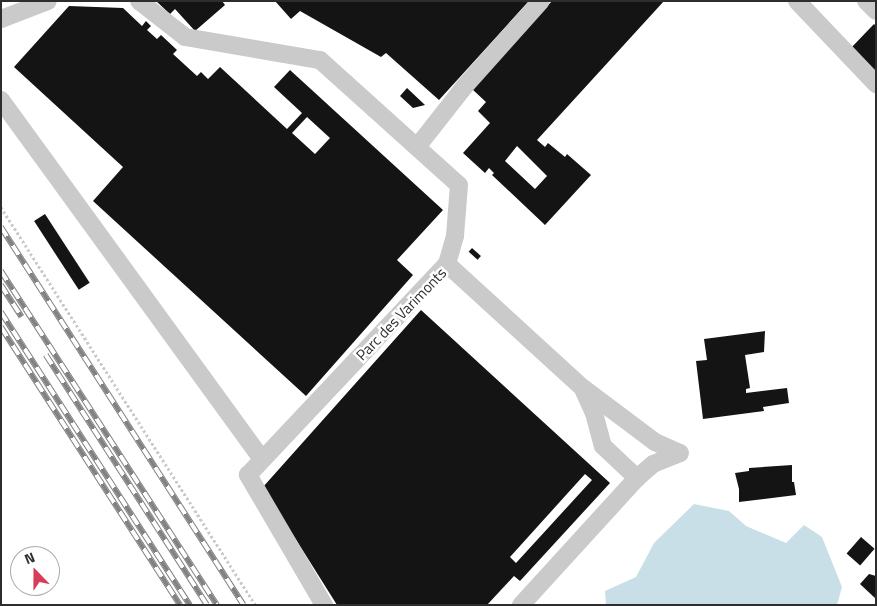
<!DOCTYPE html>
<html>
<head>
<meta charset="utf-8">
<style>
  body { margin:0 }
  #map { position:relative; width:877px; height:606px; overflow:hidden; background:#fff; font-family:"Titillium Web",sans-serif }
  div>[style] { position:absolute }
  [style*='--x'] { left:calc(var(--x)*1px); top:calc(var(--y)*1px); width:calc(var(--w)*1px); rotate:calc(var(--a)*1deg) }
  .water>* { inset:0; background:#c9dfe8 }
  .building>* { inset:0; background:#141414; transform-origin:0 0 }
  .path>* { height:2.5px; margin-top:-1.25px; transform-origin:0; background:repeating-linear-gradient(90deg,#cacaca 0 2.5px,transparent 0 5px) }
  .minor>* { height:18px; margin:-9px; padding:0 9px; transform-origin:9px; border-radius:9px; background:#cacaca }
  .rail>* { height:5.5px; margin-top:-2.75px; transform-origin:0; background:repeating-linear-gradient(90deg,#fff 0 11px,#828282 0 22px); box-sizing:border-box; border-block:1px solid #828282 }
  span { translate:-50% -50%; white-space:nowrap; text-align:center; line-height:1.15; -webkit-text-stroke:5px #fff; paint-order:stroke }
  .street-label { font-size:15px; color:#2d2d2d }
  .frame { position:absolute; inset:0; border:2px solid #2d2d2d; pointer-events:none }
  .north { position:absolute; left:10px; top:546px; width:50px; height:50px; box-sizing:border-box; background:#fff; border:1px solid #ababab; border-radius:50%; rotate:338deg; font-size:14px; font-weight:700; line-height:20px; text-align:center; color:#2d2d2d }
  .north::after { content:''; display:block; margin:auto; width:18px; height:22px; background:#d73c58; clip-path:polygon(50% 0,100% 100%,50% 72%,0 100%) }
</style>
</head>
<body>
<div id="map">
  <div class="water">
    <i style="clip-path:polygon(694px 504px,729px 511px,746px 526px,786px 543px,804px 525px,822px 537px,842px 587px,837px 605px,606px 605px,605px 591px,636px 577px,654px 543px)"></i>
  </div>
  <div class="building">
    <i style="clip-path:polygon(156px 1px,222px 1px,225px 5px,195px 31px,175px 9px,170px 14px)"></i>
    <i style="clip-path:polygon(275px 1px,529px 1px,439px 100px,386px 53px,381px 57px,300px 11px,291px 19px)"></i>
    <i style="clip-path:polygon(evenodd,552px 1px,664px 1px,537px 140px,545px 147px,548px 143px,565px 157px,567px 154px,591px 175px,545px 225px,492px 175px,494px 173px,489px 168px,485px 173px,463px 153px,490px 123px,478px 111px,486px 102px,472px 89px,552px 1px,517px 146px,547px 176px,535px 189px,505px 161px,517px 146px)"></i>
    <i style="clip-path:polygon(evenodd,69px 6px,123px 8px,142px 26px,146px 21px,151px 26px,147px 30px,157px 39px,161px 35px,177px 50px,173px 54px,197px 76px,201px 72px,208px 79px,220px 67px,287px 129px,302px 113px,274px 87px,290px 70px,443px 210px,397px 260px,413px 275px,306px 396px,93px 201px,123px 167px,14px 67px,69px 6px,307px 117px,330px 138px,315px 154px,292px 133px,307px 117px)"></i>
    <i style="clip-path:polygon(874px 24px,876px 26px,876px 73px,850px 49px)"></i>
    <i style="clip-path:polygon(407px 88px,425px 105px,413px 108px,400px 96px)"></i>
    <i style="left:45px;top:214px;width:82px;height:13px;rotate:57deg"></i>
    <i style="left:472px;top:248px;width:12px;height:5px;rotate:42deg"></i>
    <i style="clip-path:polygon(evenodd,421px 310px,610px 483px,520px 581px,514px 576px,487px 605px,337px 605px,263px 487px,421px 310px,585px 474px,592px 480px,516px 563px,510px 557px,585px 474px)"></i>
    <i style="clip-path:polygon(765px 331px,764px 352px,745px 355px,750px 388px,746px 389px,746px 393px,787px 388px,789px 403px,763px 407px,764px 411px,703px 419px,696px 361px,707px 360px,704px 339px)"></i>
    <i style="clip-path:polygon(792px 465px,792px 482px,794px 482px,796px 495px,739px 502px,739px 489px,735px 473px,749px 471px,749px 468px)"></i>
    <i style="left:861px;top:537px;width:18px;height:22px;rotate:41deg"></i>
    <i style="clip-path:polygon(869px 574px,876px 576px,876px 599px,860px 584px)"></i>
  </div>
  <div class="path">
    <i style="--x:1;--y:207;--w:473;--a:57.4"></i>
  </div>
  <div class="minor">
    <i style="--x:139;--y:1;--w:58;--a:38"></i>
    <i style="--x:185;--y:37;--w:137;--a:9.7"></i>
    <i style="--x:320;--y:60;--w:187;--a:42"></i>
    <i style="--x:459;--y:185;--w:51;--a:94.5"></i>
    <i style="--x:455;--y:236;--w:29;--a:106"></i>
    <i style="--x:797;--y:1;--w:115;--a:46.4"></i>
    <i style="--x:866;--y:1;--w:14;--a:45"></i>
    <i style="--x:1;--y:19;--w:50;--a:-21"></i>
    <i style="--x:1;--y:100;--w:444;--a:54"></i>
    <i style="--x:417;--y:147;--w:76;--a:-51.9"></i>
    <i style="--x:464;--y:87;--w:115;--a:-48.2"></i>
    <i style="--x:584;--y:391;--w:24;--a:66"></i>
    <i style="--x:594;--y:413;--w:34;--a:75"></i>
    <i style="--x:603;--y:446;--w:47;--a:43.3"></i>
    <i style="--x:324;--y:605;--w:151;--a:-120.3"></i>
    <i style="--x:248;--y:475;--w:290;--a:-46.7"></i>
    <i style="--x:447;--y:264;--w:184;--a:42.4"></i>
    <i style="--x:583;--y:388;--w:90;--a:36.9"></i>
    <i style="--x:655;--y:442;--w:27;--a:24"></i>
    <i style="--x:521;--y:605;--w:172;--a:-47.6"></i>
    <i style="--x:637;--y:478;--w:21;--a:-41"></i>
    <i style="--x:653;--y:464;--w:29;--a:-22"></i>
  </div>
  <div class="rail">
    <i style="--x:1;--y:227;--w:449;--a:57.3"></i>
    <i style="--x:1;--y:271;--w:398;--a:57.1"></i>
    <i style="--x:1;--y:285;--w:38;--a:57"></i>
    <i style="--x:1;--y:312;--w:349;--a:57.2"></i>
    <i style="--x:1;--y:327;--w:331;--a:57.2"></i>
    <i style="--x:46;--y:355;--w:297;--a:57.2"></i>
  </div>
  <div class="street-label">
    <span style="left:401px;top:314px;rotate:-46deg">Parc des Varimonts</span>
  </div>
  <div class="frame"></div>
  <div class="north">N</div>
</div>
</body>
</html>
